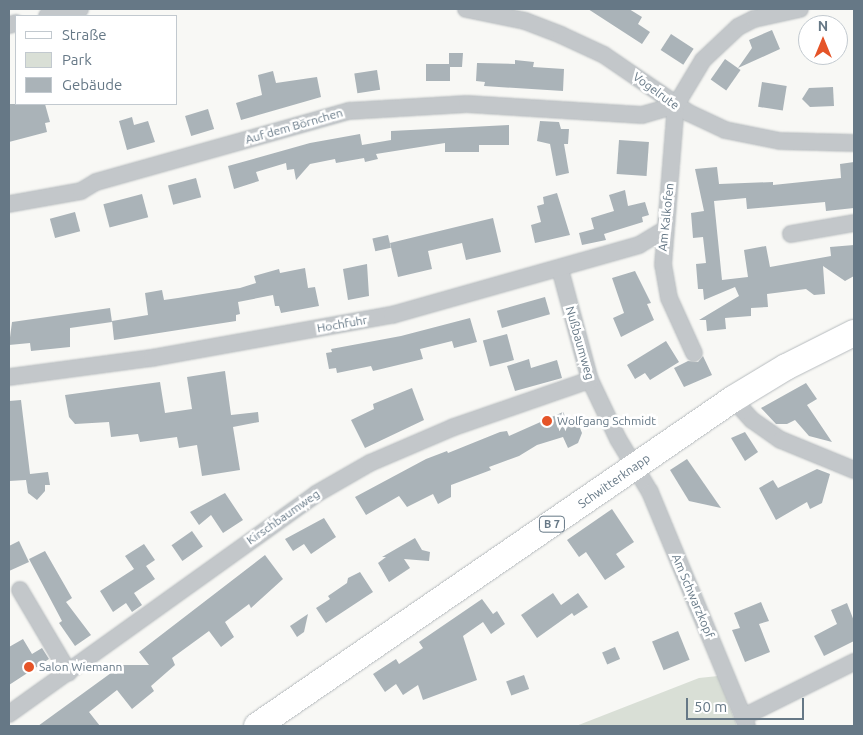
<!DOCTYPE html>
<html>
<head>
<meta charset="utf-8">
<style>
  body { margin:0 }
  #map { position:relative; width:863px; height:735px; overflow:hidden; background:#f8f8f5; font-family:Ubuntu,sans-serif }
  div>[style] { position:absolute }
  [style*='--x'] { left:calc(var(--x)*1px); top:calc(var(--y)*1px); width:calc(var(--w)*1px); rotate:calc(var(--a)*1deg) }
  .green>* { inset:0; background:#d9dfd6 }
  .building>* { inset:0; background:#aab3b8; transform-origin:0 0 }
  .roads { filter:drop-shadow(0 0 1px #b6bbbe) drop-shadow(0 0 1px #b6bbbe) }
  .street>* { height:16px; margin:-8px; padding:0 8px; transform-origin:8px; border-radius:8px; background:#c3c7ca }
  .primary>* { height:26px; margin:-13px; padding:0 13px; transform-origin:13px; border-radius:13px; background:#fff }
  .dots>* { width:14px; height:14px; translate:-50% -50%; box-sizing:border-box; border:2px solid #fff; border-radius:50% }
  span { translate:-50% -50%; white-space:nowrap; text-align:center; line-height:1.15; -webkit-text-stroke:5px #fff; paint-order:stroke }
  .shield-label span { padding:1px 4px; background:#fff; border:1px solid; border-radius:4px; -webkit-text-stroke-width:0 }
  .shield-label { font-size:11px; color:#667886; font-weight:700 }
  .street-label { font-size:12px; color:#667886 }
  .poi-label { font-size:12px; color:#667886 }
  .left { translate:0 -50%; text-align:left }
  .frame { position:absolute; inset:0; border:10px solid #667886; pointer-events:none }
  .legend { position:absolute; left:15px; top:15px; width:162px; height:90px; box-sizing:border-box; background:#fff; border:1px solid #c2c9cf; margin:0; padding:6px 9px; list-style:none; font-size:15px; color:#667886 }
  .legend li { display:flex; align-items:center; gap:10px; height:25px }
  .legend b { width:25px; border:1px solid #c2c9cf }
  .north { position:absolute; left:798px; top:15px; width:50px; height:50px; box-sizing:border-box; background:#fff; border:1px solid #c2c9cf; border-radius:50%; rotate:0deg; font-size:14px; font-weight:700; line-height:20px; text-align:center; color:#667886 }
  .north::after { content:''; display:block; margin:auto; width:18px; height:22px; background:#e55428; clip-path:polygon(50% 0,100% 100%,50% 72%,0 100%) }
  .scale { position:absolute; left:686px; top:698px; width:118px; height:22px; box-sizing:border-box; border:2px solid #667886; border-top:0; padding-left:6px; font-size:15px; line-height:18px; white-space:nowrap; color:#667886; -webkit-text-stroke:4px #fff; paint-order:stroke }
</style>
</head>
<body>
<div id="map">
  <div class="green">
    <i style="clip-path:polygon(718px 676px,737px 726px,576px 726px,699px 678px)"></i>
  </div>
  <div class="building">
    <i style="clip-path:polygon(588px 9px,629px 9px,642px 17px,638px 24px,650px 32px,642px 44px)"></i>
    <i style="clip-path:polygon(772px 30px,780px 49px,738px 68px,752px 48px,749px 40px)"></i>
    <i style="left:671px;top:34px;width:27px;height:19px;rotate:33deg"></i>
    <i style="clip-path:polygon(449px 53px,463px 53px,462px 67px,450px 67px,450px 81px,426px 81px,426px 64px,449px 64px)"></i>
    <i style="left:725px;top:59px;width:19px;height:25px;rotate:35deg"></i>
    <i style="clip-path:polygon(515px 60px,534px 62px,533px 67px,564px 69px,563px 91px,484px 86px,485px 82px,476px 81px,477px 63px,515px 64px)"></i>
    <i style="left:377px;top:70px;width:20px;height:23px;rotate:81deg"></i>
    <i style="clip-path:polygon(273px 71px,276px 83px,317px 77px,321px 97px,241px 120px,236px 103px,262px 95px,258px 75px)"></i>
    <i style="left:762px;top:82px;width:25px;height:25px;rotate:9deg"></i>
    <i style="clip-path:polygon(833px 87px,834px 106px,810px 107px,802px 99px,809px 88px)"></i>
    <i style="clip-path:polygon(9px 104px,45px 104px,50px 122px,45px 123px,47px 132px,9px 142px)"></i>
    <i style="left:208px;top:109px;width:21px;height:24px;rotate:73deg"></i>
    <i style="clip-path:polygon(132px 117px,134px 125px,148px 121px,155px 142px,127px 150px,119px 121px)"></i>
    <i style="clip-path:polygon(540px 121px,559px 122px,561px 129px,569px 129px,568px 144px,564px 144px,569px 173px,556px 176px,550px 144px,537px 141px)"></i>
    <i style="clip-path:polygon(509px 125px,509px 145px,479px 145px,479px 152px,445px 152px,445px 143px,376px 154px,378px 159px,365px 162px,364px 158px,336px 163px,335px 159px,310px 164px,296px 180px,294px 169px,287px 170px,286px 163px,256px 172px,259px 181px,234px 189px,228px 166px,310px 143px,360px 134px,362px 145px,391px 140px,391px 131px)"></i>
    <i style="left:619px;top:140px;width:30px;height:34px;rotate:4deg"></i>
    <i style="clip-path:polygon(854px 162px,854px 208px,826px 211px,825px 202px,747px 209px,746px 198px,714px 201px,722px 280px,748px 277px,744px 250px,766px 246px,770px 267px,831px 256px,830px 247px,854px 245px,854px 276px,845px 281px,823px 266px,825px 294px,814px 295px,806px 289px,767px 294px,768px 307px,751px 308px,751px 316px,725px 318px,726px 329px,707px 331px,706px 320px,699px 320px,739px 296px,735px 287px,704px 300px,703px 289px,698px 289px,696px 264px,706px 263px,703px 237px,693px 238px,691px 213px,704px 211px,695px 169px,717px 167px,719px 184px,773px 182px,773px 185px,841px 178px,840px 164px)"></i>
    <i style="left:196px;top:178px;width:20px;height:29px;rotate:75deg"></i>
    <i style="clip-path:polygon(625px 190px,628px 206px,645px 202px,649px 215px,642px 217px,643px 222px,604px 234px,606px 240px,582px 245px,579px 233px,594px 229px,591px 218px,614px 211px,609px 195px)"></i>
    <i style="clip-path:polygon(557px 193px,570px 235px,535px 243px,531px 225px,541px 222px,537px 206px,544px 204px,543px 197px)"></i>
    <i style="left:142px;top:194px;width:24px;height:40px;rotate:75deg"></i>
    <i style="left:75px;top:212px;width:20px;height:26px;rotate:75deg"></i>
    <i style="clip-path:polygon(493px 218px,501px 252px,466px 260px,462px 243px,428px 251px,432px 269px,398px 277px,390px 243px)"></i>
    <i style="left:388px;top:235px;width:13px;height:16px;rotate:77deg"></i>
    <i style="clip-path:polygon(367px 264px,369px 296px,348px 300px,343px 269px)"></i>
    <i style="clip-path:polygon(305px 268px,308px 288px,315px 287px,319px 306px,281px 313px,279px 306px,275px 306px,273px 295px,238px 302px,240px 314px,236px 315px,236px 321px,114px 340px,112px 321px,148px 315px,145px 293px,162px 290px,164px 300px,178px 298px,240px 288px,256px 283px,254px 276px,279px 269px,280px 273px)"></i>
    <i style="clip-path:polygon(635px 271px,651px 303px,647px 304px,654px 320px,621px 337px,613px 318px,624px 313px,612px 278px)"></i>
    <i style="left:545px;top:297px;width:18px;height:50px;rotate:74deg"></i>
    <i style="clip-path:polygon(110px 308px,112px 322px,70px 328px,70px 347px,31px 351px,30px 343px,9px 345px,12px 322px)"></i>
    <i style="clip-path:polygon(470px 318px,477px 342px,454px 348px,452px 341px,420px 349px,423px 359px,373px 371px,371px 366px,337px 373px,336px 368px,329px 369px,326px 353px,332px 352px,331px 349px,401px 336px)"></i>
    <i style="left:507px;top:334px;width:27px;height:25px;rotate:75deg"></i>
    <i style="clip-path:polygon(666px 341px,679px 362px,650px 380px,645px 373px,635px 379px,627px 365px)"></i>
    <i style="clip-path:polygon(703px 356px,712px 375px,684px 387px,674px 368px,688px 361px,698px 362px)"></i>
    <i style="clip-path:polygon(529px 359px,531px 368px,557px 360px,562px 378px,515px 391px,507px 366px)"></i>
    <i style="clip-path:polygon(225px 371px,231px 415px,258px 412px,259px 422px,233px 427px,240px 470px,202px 476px,197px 445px,179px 448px,177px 437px,140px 442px,138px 434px,111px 437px,109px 422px,75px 424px,69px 417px,65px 395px,160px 382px,165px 413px,192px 409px,187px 377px)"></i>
    <i style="clip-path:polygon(806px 383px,817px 399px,807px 405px,832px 442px,809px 436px,795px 420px,787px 424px,776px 424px,761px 408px)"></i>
    <i style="clip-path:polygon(412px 388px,424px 420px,365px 448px,351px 420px,374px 409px,373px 404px)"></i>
    <i style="clip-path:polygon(21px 400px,30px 474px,48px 472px,50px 485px,45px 485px,45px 491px,37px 500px,28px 493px,26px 480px,9px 481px,9px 401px)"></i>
    <i style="clip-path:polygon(563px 412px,567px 420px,575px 416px,582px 433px,578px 443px,568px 448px,563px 437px,537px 445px,519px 456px,489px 467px,491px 470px,451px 485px,451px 497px,438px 504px,433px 494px,407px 507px,399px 496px,366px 515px,355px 497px,426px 459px,447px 451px,448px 453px,500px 432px,507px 431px,509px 436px)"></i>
    <i style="clip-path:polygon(745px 432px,758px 452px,745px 461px,731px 438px)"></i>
    <i style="clip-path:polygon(687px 459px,721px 508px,689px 501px,670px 470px)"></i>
    <i style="clip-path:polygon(817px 469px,830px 474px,822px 503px,810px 509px,807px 502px,776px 520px,759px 488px,773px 480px,778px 488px)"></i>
    <i style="clip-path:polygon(225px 493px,243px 520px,223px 533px,211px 515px,199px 525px,190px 512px)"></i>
    <i style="clip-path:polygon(612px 509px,634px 542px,616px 554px,625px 567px,605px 580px,586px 552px,579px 557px,567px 540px)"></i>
    <i style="clip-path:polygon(324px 518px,336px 537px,311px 554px,304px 544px,293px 551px,285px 539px)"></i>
    <i style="left:192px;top:531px;width:19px;height:25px;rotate:55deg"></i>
    <i style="clip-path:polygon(415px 538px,422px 550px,430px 552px,429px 561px,404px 559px,410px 568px,389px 582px,378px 563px,386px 557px,382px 557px)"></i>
    <i style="clip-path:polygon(19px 541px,29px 562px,9px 571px,9px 546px)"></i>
    <i style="clip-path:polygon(144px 544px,155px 560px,146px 566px,155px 579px,134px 593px,142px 605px,132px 612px,126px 603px,113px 612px,100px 591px,134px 569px,125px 556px)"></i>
    <i style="clip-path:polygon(45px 551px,72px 598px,66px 602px,91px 635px,75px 646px,59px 623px,62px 621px,29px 559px)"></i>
    <i style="clip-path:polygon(265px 555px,283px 579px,251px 608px,249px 604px,225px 622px,234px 637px,221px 647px,209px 631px,172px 658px,175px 665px,151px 686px,154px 691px,132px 709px,117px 690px,89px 712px,100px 726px,38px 726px,122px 665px,149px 665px,139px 652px)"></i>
    <i style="clip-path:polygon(360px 572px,373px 592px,326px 623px,316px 608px,330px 599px,328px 596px,347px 583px,348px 578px)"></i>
    <i style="clip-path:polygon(553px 593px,561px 605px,578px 593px,588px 607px,574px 616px,572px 613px,537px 638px,521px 615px)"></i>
    <i style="clip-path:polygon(482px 599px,493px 614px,497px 611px,505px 624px,491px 634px,483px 622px,463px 636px,477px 680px,423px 700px,418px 685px,403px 695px,396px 684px,385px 692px,373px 674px,396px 659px,399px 664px,423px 648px,419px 642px)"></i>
    <i style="clip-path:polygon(761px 602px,769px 621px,759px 624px,770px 652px,745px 662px,732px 630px,740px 628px,734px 613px)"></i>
    <i style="clip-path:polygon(847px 603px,854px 621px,854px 641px,824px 656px,814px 636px,837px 624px,831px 610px)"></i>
    <i style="clip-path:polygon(308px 614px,304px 632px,297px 637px,290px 626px)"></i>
    <i style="left:678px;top:631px;width:31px;height:28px;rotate:68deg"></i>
    <i style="clip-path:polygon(23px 639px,32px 654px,42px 648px,49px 659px,9px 685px,9px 647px)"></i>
    <i style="left:615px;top:647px;width:13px;height:14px;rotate:67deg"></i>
    <i style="left:524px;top:675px;width:15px;height:19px;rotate:70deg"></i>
  </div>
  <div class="roads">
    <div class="street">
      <i style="--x:466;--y:9;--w:60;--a:11.5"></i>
      <i style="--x:525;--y:21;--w:39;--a:21"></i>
      <i style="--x:561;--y:35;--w:47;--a:24.9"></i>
      <i style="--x:604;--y:55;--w:103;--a:34.3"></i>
      <i style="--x:689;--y:113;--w:40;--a:25"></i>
      <i style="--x:725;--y:130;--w:56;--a:11.3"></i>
      <i style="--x:780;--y:141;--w:74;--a:1.5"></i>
      <i style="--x:47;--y:16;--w:34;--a:-12"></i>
      <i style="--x:9;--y:25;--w:7;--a:-16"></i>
      <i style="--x:9;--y:204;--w:73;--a:-10.2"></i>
      <i style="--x:81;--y:191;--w:17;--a:-31"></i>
      <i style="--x:96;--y:182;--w:263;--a:-15.7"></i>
      <i style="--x:349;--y:111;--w:118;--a:-3.4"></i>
      <i style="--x:467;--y:104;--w:175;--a:3.6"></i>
      <i style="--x:642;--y:115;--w:35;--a:-16"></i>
      <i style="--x:791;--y:234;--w:64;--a:-9.9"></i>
      <i style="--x:560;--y:269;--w:115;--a:74.9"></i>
      <i style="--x:590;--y:380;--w:65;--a:64.6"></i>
      <i style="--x:618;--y:439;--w:62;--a:58.9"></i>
      <i style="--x:650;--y:492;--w:253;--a:67.5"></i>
      <i style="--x:694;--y:353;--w:60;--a:-114.4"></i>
      <i style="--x:669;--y:298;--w:34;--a:-100"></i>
      <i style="--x:663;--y:265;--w:161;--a:-85.4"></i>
      <i style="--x:676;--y:105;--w:52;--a:-59"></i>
      <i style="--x:703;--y:60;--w:48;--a:-43.3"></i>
      <i style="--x:738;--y:27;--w:18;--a:-27"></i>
      <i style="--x:754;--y:19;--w:47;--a:-12.3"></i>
      <i style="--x:9;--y:377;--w:144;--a:-7.6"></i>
      <i style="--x:152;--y:358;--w:244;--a:-10.2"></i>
      <i style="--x:392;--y:315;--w:257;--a:-15.8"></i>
      <i style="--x:639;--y:245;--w:29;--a:-31"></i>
      <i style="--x:733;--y:399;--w:28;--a:48"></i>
      <i style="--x:752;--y:420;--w:35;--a:35"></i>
      <i style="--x:781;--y:440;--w:79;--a:22.3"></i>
      <i style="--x:20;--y:590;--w:96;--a:59.4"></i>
      <i style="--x:9;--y:714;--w:378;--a:-35.6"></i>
      <i style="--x:316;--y:494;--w:62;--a:-29.9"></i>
      <i style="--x:370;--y:463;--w:91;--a:-23.2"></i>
      <i style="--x:454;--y:427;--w:144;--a:-19.1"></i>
      <i style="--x:743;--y:717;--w:124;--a:-26.4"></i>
    </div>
    <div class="primary">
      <i style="--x:257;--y:726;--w:577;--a:-34.49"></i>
      <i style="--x:733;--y:399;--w:62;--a:-31.1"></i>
      <i style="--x:786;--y:367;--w:76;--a:-26.6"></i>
    </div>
  </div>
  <div class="dots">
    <i style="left:547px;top:421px;background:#e55428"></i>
    <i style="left:29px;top:667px;background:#e55428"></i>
  </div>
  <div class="shield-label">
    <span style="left:552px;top:524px">B 7</span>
  </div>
  <div class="street-label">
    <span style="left:656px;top:91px;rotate:36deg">Vogelrute</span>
    <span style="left:294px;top:126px;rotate:-16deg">Auf dem Börnchen</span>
    <span style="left:666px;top:217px;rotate:-84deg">Am Kalkofen</span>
    <span style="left:342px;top:324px;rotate:-10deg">Hochfuhr</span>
    <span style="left:580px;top:343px;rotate:74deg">Nußbaumweg</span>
    <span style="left:614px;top:481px;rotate:-35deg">Schwitterknapp</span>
    <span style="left:283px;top:517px;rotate:-35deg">Kirschbaumweg</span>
    <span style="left:693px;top:596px;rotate:67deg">Am Schwarzkopf</span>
  </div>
  <div class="poi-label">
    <span class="left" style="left:557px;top:421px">Wolfgang Schmidt</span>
    <span class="left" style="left:39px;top:667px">Salon Wiemann</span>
  </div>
  <div class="frame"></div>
  <ul class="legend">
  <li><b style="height:6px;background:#fff"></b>Straße</li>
  <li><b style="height:14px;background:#d9dfd6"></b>Park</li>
  <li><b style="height:14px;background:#aab3b8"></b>Gebäude</li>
  </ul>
  <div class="north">N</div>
  <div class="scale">50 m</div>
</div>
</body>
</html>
